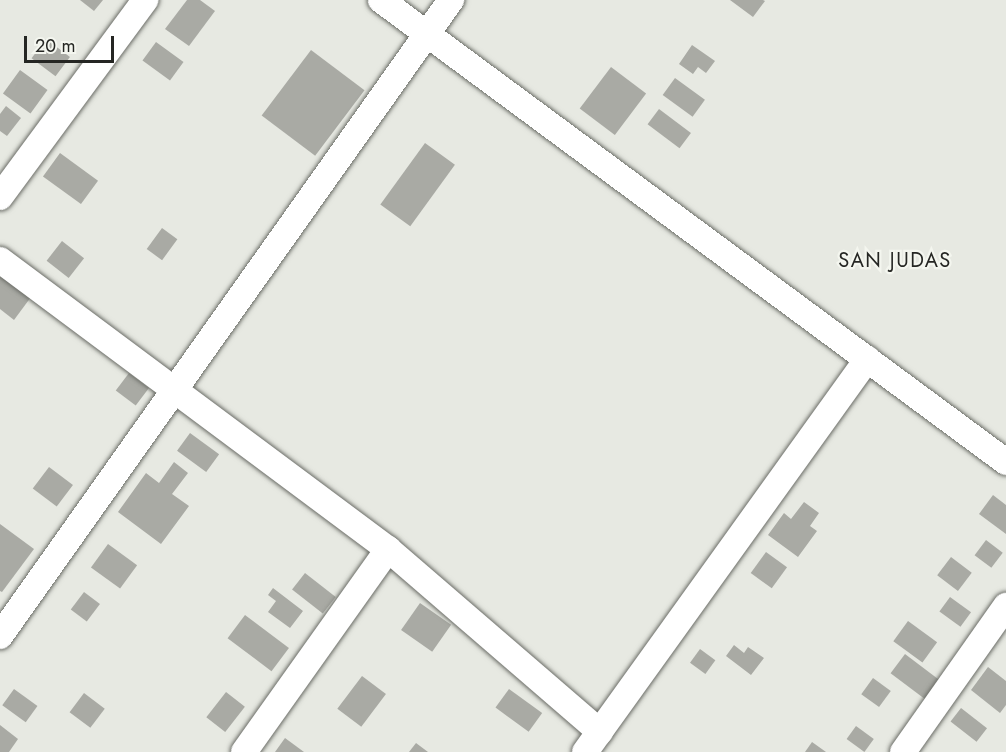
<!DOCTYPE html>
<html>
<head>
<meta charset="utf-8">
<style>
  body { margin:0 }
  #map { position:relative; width:1006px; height:752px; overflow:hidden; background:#e7e9e2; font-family:Jost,sans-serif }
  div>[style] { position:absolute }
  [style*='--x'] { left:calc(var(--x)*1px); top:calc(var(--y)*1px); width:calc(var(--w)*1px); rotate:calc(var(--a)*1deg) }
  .building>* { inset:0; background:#a9aaa4; transform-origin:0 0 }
  .roads { filter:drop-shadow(0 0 2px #6a6c66) drop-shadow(0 0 2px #6a6c66) }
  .street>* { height:26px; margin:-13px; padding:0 13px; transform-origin:13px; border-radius:13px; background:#fff }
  span { translate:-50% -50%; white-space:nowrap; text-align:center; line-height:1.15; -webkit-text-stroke:4.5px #f4f6ef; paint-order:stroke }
  .quarter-label { font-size:20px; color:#252623; letter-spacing:1.5px }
  .scale { position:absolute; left:24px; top:36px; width:90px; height:27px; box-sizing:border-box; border:3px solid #252623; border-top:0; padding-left:8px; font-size:18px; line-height:21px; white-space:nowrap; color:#252623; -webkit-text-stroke:4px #f4f6ef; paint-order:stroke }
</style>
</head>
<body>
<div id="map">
  <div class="building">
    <i style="clip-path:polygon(80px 0,103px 0,94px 11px)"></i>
    <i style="clip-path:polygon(187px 0,200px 0,215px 11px,189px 46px,165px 29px)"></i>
    <i style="clip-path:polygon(730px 0,763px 0,765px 1px,753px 17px)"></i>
    <i style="left:46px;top:39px;width:30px;height:24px;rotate:37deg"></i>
    <i style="left:156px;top:42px;width:34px;height:23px;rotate:36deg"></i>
    <i style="clip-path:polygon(692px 45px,715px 61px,706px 73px,698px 67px,693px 74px,679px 64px)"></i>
    <i style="left:311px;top:50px;width:67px;height:82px;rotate:37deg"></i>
    <i style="left:611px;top:67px;width:44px;height:52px;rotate:37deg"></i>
    <i style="left:20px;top:70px;width:34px;height:29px;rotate:36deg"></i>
    <i style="left:675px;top:78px;width:37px;height:21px;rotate:36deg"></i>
    <i style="clip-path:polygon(6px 106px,21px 118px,7px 136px,0 131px,0 114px)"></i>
    <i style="left:659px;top:109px;width:40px;height:19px;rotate:37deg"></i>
    <i style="left:425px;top:143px;width:37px;height:76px;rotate:36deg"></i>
    <i style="left:60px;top:153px;width:47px;height:29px;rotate:36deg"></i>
    <i style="left:162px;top:228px;width:19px;height:26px;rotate:36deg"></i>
    <i style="left:62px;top:241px;width:28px;height:25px;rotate:38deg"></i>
    <i style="clip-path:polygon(0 274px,31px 297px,14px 320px,0 309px)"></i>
    <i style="left:129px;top:373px;width:25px;height:22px;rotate:37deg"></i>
    <i style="left:190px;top:433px;width:36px;height:22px;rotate:36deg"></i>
    <i style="clip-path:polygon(174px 462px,188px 473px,172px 494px,189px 506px,161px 544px,118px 512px,146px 473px,159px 483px)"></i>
    <i style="left:49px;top:467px;width:30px;height:27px;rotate:37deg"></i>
    <i style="clip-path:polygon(993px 495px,1006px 505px,1006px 534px,979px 514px)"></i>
    <i style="clip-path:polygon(804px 502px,819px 513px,810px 526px,817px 531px,798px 557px,768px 535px,784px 513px,791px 519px)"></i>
    <i style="clip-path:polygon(0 524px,34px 549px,2px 592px,0 591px)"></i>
    <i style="left:986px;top:540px;width:21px;height:19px;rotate:37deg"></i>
    <i style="left:108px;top:544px;width:36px;height:29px;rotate:36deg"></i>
    <i style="left:766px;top:552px;width:26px;height:26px;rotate:36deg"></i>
    <i style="left:951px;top:557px;width:26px;height:23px;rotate:37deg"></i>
    <i style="left:305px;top:573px;width:39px;height:21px;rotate:38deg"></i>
    <i style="clip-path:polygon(273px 588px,303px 611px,290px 628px,268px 612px,276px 601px,268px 595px)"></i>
    <i style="left:84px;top:592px;width:20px;height:22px;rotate:37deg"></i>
    <i style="left:950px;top:597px;width:26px;height:18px;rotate:36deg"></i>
    <i style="left:420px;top:603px;width:38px;height:33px;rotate:35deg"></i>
    <i style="left:245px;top:615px;width:55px;height:29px;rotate:37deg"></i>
    <i style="left:908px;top:621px;width:36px;height:25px;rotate:36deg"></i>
    <i style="clip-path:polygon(734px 645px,744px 653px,748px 647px,764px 658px,751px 675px,726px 656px)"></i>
    <i style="left:700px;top:649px;width:19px;height:17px;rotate:36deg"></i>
    <i style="left:905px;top:654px;width:43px;height:24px;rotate:37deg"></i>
    <i style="clip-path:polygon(988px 667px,1006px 681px,1006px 705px,1000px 713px,971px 690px)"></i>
    <i style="left:362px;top:676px;width:30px;height:41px;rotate:37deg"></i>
    <i style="left:873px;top:678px;width:22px;height:20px;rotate:36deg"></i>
    <i style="left:14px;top:689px;width:29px;height:20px;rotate:36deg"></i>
    <i style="left:509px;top:689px;width:41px;height:23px;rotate:36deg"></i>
    <i style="left:226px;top:692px;width:24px;height:32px;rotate:38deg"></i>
    <i style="left:84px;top:693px;width:26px;height:24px;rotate:37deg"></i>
    <i style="left:961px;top:708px;width:33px;height:17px;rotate:38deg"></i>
    <i style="clip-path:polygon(0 725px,18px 739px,9px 752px,0 752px)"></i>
    <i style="left:856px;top:726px;width:22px;height:16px;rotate:36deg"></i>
    <i style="clip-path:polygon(285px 738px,304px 752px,275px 752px)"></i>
    <i style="clip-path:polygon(812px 742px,826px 752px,805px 752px)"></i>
    <i style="clip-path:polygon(416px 743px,428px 752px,409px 752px)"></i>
  </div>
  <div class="roads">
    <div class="street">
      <i style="--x:381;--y:0;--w:777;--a:36.47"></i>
      <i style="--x:0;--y:197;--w:245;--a:-53.6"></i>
      <i style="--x:0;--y:260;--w:484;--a:36.7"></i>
      <i style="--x:388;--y:549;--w:280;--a:40.8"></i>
      <i style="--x:0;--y:636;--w:780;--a:-54.66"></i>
      <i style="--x:244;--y:752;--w:249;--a:-54.6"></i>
      <i style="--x:585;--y:752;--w:484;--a:-54.3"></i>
      <i style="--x:903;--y:752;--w:179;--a:-54.8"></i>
    </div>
  </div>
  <div class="quarter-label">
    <span style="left:895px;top:260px">SAN JUDAS</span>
  </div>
  <div class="scale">20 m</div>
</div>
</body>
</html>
